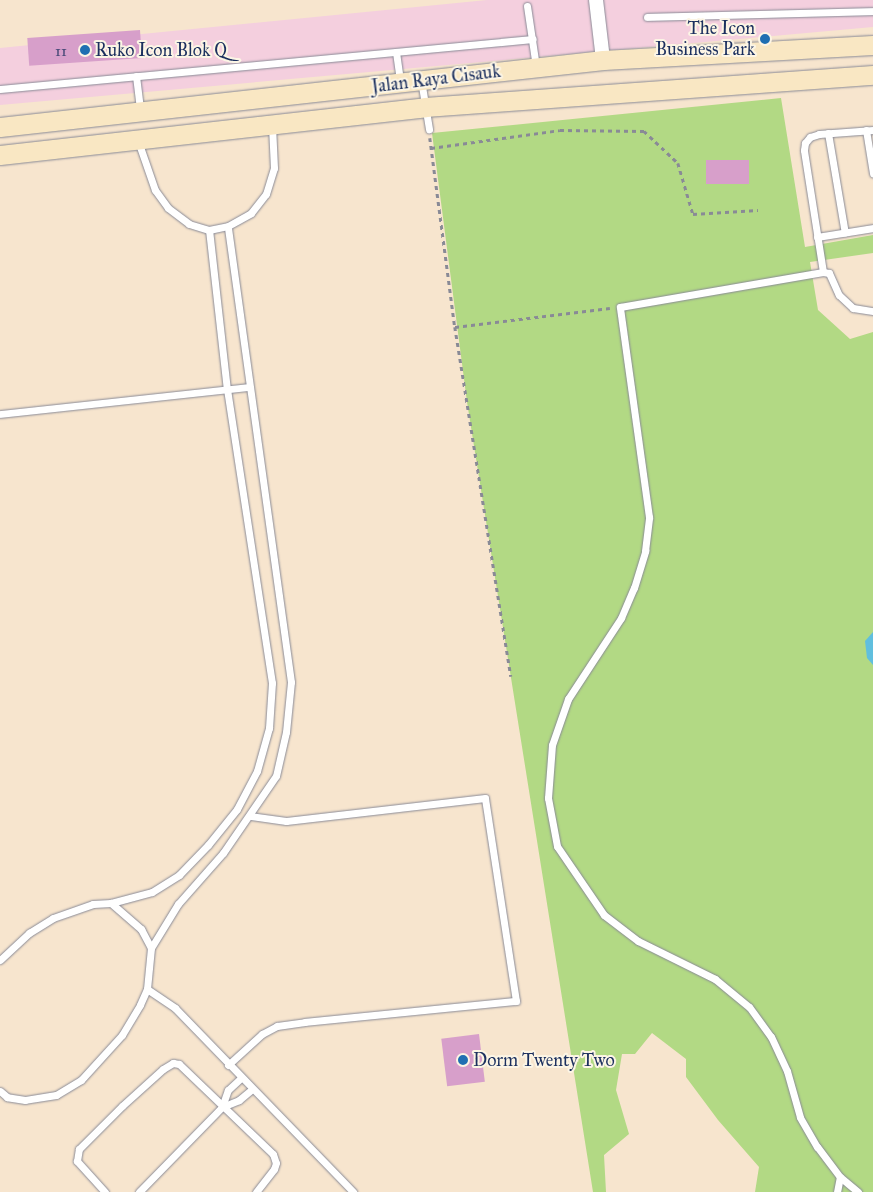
<!DOCTYPE html>
<html>
<head>
<meta charset="utf-8">
<style>
  body { margin:0 }
  #map { position:relative; width:873px; height:1192px; overflow:hidden; background:#f7e5ce; font-family:"IM FELL Great Primer",serif }
  div>[style] { position:absolute }
  [style*='--x'] { left:calc(var(--x)*1px); top:calc(var(--y)*1px); width:calc(var(--w)*1px); rotate:calc(var(--a)*1deg) }
  .built>* { inset:0; background:#f4cfde }
  .green>* { inset:0; background:#b2d984 }
  .water>* { inset:0; background:#60bfde }
  .building>* { inset:0; background:#d79fca; transform-origin:0 0 }
  .path>* { height:2.5px; margin-top:-1.25px; transform-origin:0; background:repeating-linear-gradient(90deg,#898a96 0 4px,transparent 0 8px) }
  .roads { filter:drop-shadow(0 0 1px #898a96) drop-shadow(0 0 1px #898a96) }
  .service>* { height:7px; margin:-3.5px; padding:0 3.5px; transform-origin:3.5px; border-radius:3.5px; background:#fff }
  .minor>* { height:14px; margin:-7px; padding:0 7px; transform-origin:7px; border-radius:7px; background:#fff }
  .secondary>* { height:19px; margin:-9.5px; padding:0 9.5px; transform-origin:9.5px; border-radius:9.5px; background:#f9e7c3 }
  .dots>* { width:14px; height:14px; translate:-50% -50%; box-sizing:border-box; border:2px solid #fcf5e5; border-radius:50% }
  span { translate:-50% -50%; white-space:nowrap; text-align:center; line-height:1.15; -webkit-text-stroke:4px #fcf5e5; paint-order:stroke }
  .number-label { font-size:15px; color:#4a4b79 }
  .number-label span { -webkit-text-stroke-width:0 }
  .poi-label { font-size:18px; color:#1b2f5e }
  .right { translate:-100% -50%; text-align:right }
  .left { translate:0 -50%; text-align:left }
  .street-label { font-size:18px; color:#1b2f5e }
</style>
</head>
<body>
<div id="map">
  <div class="built">
    <i style="clip-path:polygon(487px 0,873px 0,873px 27px,0 105px,0 48px)"></i>
  </div>
  <div class="green">
    <i style="clip-path:polygon(781px 98px,805px 247px,873px 235px,873px 253px,810px 262px,818px 310px,850px 339px,873px 332px,873px 1192px,755px 1192px,759px 1167px,718px 1120px,686px 1077px,686px 1059px,652px 1033px,635px 1054px,622px 1054px,616px 1090px,629px 1134px,604px 1155px,606px 1192px,593px 1192px,467px 402px,432px 133px)"></i>
  </div>
  <div class="water">
    <i style="clip-path:polygon(873px 632px,873px 665px,867px 658px,865px 641px)"></i>
  </div>
  <div class="building">
    <i style="left:140px;top:30px;width:28px;height:113px;rotate:86deg"></i>
    <i style="left:706px;top:160px;width:43px;height:24px"></i>
    <i style="left:479px;top:1034px;width:48px;height:38px;rotate:83deg"></i>
  </div>
  <div class="path">
    <i style="--x:430;--y:138;--w:191;--a:82.5"></i>
    <i style="--x:455;--y:327;--w:354;--a:80.9"></i>
    <i style="--x:431;--y:148;--w:130;--a:-7.9"></i>
    <i style="--x:560;--y:130;--w:84;--a:0.7"></i>
    <i style="--x:644;--y:131;--w:47;--a:43.3"></i>
    <i style="--x:678;--y:163;--w:53;--a:73.6"></i>
    <i style="--x:693;--y:214;--w:65;--a:-3.5"></i>
    <i style="--x:455;--y:327;--w:156;--a:-7"></i>
  </div>
  <div class="roads">
    <div class="service">
      <i style="--x:527;--y:6;--w:62;--a:81.6"></i>
      <i style="--x:647;--y:17;--w:226;--a:-1.5"></i>
      <i style="--x:396;--y:52;--w:30;--a:82"></i>
      <i style="--x:136;--y:76;--w:34;--a:83"></i>
      <i style="--x:421;--y:80;--w:50;--a:80.7"></i>
      <i style="--x:0;--y:89;--w:535;--a:-5.36"></i>
      <i style="--x:866;--y:130;--w:44;--a:80.8"></i>
      <i style="--x:828;--y:133;--w:101;--a:80.4"></i>
      <i style="--x:138;--y:141;--w:52;--a:70.9"></i>
      <i style="--x:155;--y:190;--w:22;--a:54"></i>
      <i style="--x:168;--y:208;--w:26;--a:37"></i>
      <i style="--x:189;--y:224;--w:21;--a:17"></i>
      <i style="--x:209;--y:230;--w:19;--a:-12"></i>
      <i style="--x:228;--y:226;--w:26;--a:-29"></i>
      <i style="--x:251;--y:213;--w:24;--a:-52"></i>
      <i style="--x:266;--y:194;--w:27;--a:-73"></i>
      <i style="--x:274;--y:168;--w:43;--a:-92.7"></i>
      <i style="--x:817;--y:237;--w:57;--a:-9.1"></i>
      <i style="--x:823;--y:272;--w:123;--a:-98.9"></i>
      <i style="--x:804;--y:150;--w:7;--a:-82"></i>
      <i style="--x:805;--y:143;--w:8;--a:-50"></i>
      <i style="--x:810;--y:137;--w:9;--a:-18"></i>
      <i style="--x:819;--y:134;--w:54;--a:-4.2"></i>
      <i style="--x:0;--y:414;--w:250;--a:-6.2"></i>
      <i style="--x:111;--y:903;--w:42;--a:-15"></i>
      <i style="--x:152;--y:892;--w:32;--a:-32"></i>
      <i style="--x:179;--y:875;--w:42;--a:-46"></i>
      <i style="--x:208;--y:845;--w:46;--a:-51.1"></i>
      <i style="--x:237;--y:809;--w:43;--a:-62.2"></i>
      <i style="--x:257;--y:771;--w:45;--a:-74.4"></i>
      <i style="--x:269;--y:728;--w:45;--a:-86.2"></i>
      <i style="--x:272;--y:683;--w:296;--a:-98.7"></i>
      <i style="--x:227;--y:390;--w:161;--a:-96.4"></i>
      <i style="--x:151;--y:948;--w:52;--a:-58.5"></i>
      <i style="--x:178;--y:904;--w:68;--a:-48.6"></i>
      <i style="--x:223;--y:853;--w:93;--a:-55.5"></i>
      <i style="--x:276;--y:776;--w:45;--a:-77.2"></i>
      <i style="--x:286;--y:732;--w:50;--a:-84.3"></i>
      <i style="--x:291;--y:682;--w:460;--a:-97.9"></i>
      <i style="--x:0;--y:960;--w:40;--a:-43"></i>
      <i style="--x:29;--y:933;--w:28;--a:-32"></i>
      <i style="--x:53;--y:918;--w:42;--a:-19.3"></i>
      <i style="--x:93;--y:904;--w:18;--a:-3"></i>
      <i style="--x:111;--y:903;--w:40;--a:41"></i>
      <i style="--x:141;--y:929;--w:21;--a:62"></i>
      <i style="--x:151;--y:948;--w:41;--a:95.6"></i>
      <i style="--x:147;--y:989;--w:17;--a:114"></i>
      <i style="--x:140;--y:1005;--w:35;--a:121"></i>
      <i style="--x:122;--y:1035;--w:61;--a:132.3"></i>
      <i style="--x:81;--y:1080;--w:29;--a:149"></i>
      <i style="--x:56;--y:1095;--w:31;--a:171"></i>
      <i style="--x:25;--y:1100;--w:18;--a:-171"></i>
      <i style="--x:7;--y:1097;--w:9;--a:-139"></i>
      <i style="--x:147;--y:989;--w:34;--a:34"></i>
      <i style="--x:175;--y:1008;--w:256;--a:45.9"></i>
      <i style="--x:228;--y:1065;--w:46;--a:-42.4"></i>
      <i style="--x:262;--y:1034;--w:17;--a:-28"></i>
      <i style="--x:277;--y:1026;--w:28;--a:-8"></i>
      <i style="--x:305;--y:1022;--w:212;--a:-5.7"></i>
      <i style="--x:516;--y:1001;--w:205;--a:-98.7"></i>
      <i style="--x:485;--y:798;--w:200;--a:173.4"></i>
      <i style="--x:286;--y:821;--w:37;--a:-172"></i>
      <i style="--x:222;--y:1107;--w:18;--a:-22"></i>
      <i style="--x:239;--y:1100;--w:17;--a:-40"></i>
      <i style="--x:105;--y:1192;--w:42;--a:-132.1"></i>
      <i style="--x:77;--y:1161;--w:12;--a:-81"></i>
      <i style="--x:79;--y:1149;--w:61;--a:-45"></i>
      <i style="--x:122;--y:1106;--w:55;--a:-42.1"></i>
      <i style="--x:163;--y:1069;--w:12;--a:-31"></i>
      <i style="--x:173;--y:1063;--w:6;--a:9"></i>
      <i style="--x:179;--y:1064;--w:130;--a:43.8"></i>
      <i style="--x:273;--y:1154;--w:9;--a:72"></i>
      <i style="--x:276;--y:1163;--w:6;--a:108"></i>
      <i style="--x:274;--y:1169;--w:29;--a:128"></i>
      <i style="--x:139;--y:1192;--w:119;--a:-45.7"></i>
      <i style="--x:222;--y:1107;--w:18;--a:-71"></i>
      <i style="--x:228;--y:1090;--w:18;--a:-43"></i>
      <i style="--x:837;--y:1192;--w:15;--a:-79"></i>
      <i style="--x:858;--y:1192;--w:23;--a:-140"></i>
      <i style="--x:840;--y:1177;--w:38;--a:-127"></i>
      <i style="--x:817;--y:1147;--w:34;--a:-120"></i>
      <i style="--x:800;--y:1117;--w:48;--a:-105.8"></i>
      <i style="--x:787;--y:1071;--w:38;--a:-115"></i>
      <i style="--x:771;--y:1037;--w:37;--a:-126"></i>
      <i style="--x:749;--y:1007;--w:44;--a:-140.5"></i>
      <i style="--x:715;--y:979;--w:86;--a:-153.7"></i>
      <i style="--x:638;--y:941;--w:43;--a:-142.6"></i>
      <i style="--x:604;--y:915;--w:83;--a:-124.3"></i>
      <i style="--x:557;--y:846;--w:49;--a:-100.6"></i>
      <i style="--x:548;--y:798;--w:53;--a:-85.7"></i>
      <i style="--x:552;--y:745;--w:49;--a:-70.8"></i>
      <i style="--x:568;--y:699;--w:97;--a:-56.8"></i>
      <i style="--x:621;--y:618;--w:33;--a:-67"></i>
      <i style="--x:634;--y:588;--w:39;--a:-73"></i>
      <i style="--x:645;--y:551;--w:34;--a:-83"></i>
      <i style="--x:649;--y:517;--w:212;--a:-97.9"></i>
      <i style="--x:620;--y:307;--w:206;--a:-9.8"></i>
      <i style="--x:823;--y:272;--w:6;--a:9"></i>
      <i style="--x:829;--y:273;--w:24;--a:66"></i>
      <i style="--x:839;--y:295;--w:19;--a:43"></i>
      <i style="--x:853;--y:308;--w:20;--a:9"></i>
    </div>
    <div class="minor">
      <i style="--x:596;--y:0;--w:60;--a:83.3"></i>
    </div>
    <div class="secondary">
      <i style="--x:0;--y:127;--w:607;--a:-6.34"></i>
      <i style="--x:603;--y:60;--w:270;--a:-3.2"></i>
      <i style="--x:0;--y:155;--w:428;--a:-6.4"></i>
      <i style="--x:425;--y:107;--w:449;--a:-4.1"></i>
    </div>
  </div>
  <div class="dots">
    <i style="left:765px;top:39px;background:#1f6fb2"></i>
    <i style="left:85px;top:50px;background:#1f6fb2"></i>
    <i style="left:463px;top:1060px;background:#1f6fb2"></i>
  </div>
  <div class="number-label">
    <span style="left:61px;top:52px">11</span>
  </div>
  <div class="poi-label">
    <span class="right" style="left:755px;top:39px">The Icon<br>Business Park</span>
    <span class="left" style="left:95px;top:50px">Ruko Icon Blok Q</span>
    <span class="left" style="left:473px;top:1060px">Dorm Twenty Two</span>
  </div>
  <div class="street-label">
    <span style="left:436px;top:79px;rotate:-7deg">Jalan Raya Cisauk</span>
  </div>
</div>
</body>
</html>
